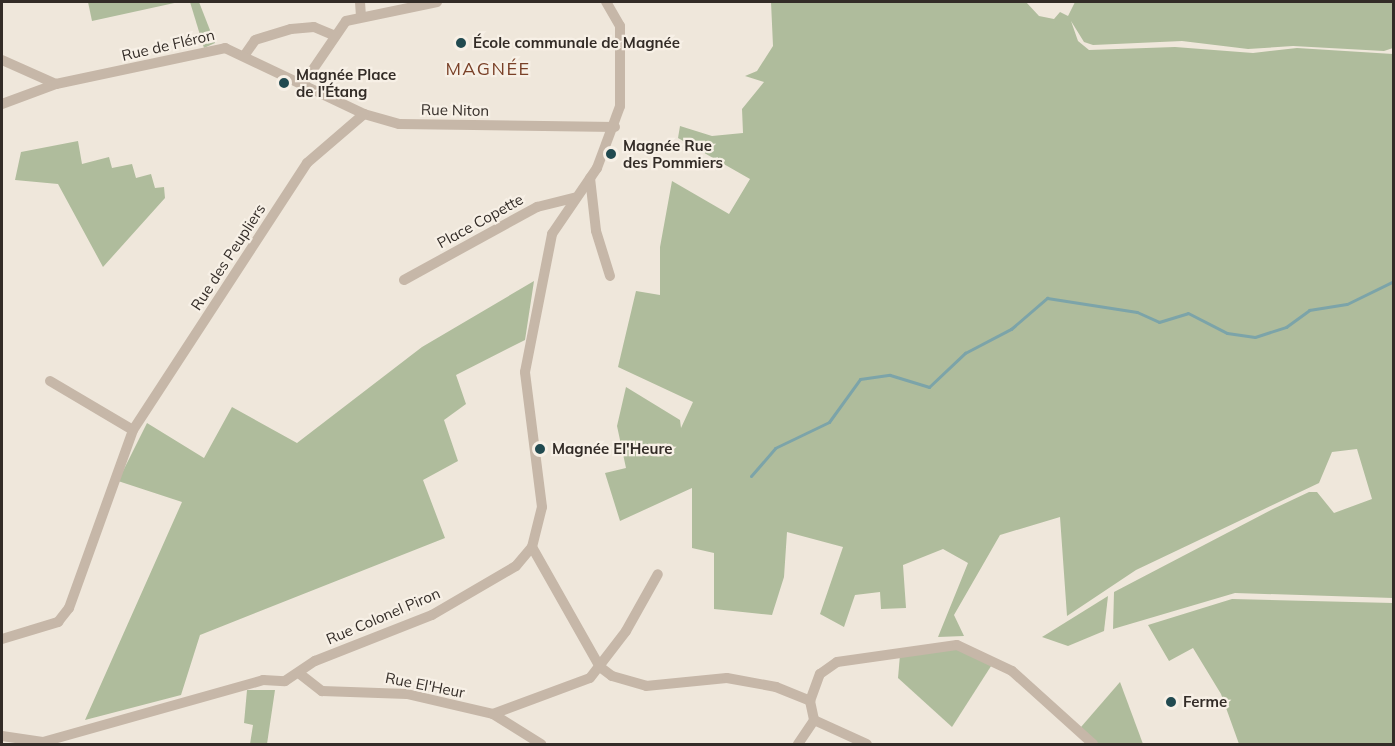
<!DOCTYPE html>
<html>
<head>
<meta charset="utf-8">
<style>
  body { margin:0 }
  #map { position:relative; width:1395px; height:746px; overflow:hidden; background:#efe7db; font-family:Mulish,sans-serif }
  div>[style] { position:absolute }
  [style*='--x'] { left:calc(var(--x)*1px); top:calc(var(--y)*1px); width:calc(var(--w)*1px); rotate:calc(var(--a)*1deg) }
  .green>* { inset:0; background:#afbc9c }
  .stream>* { height:3px; margin:-1.5px; padding:0 1.5px; transform-origin:1.5px; border-radius:1.5px; background:#7ca4a9 }
  .minor>* { height:10px; margin:-5px; padding:0 5px; transform-origin:5px; border-radius:5px; background:#c6b7a8 }
  .dots>* { width:16px; height:16px; translate:-50% -50%; box-sizing:border-box; border:3px solid #f7f0e6; border-radius:50% }
  span { translate:-50% -50%; white-space:nowrap; text-align:center; line-height:1.15; -webkit-text-stroke:4.5px #f7f0e6; paint-order:stroke }
  .poi-label { font-size:15px; color:#332c27; font-weight:700 }
  .left { translate:0 -50%; text-align:left }
  .street-label { font-size:15px; color:#332c27 }
  .quarter-label { font-size:18px; color:#7a4128; letter-spacing:1.5px }
  .frame { position:absolute; inset:0; border:3px solid #332c27; pointer-events:none }
</style>
</head>
<body>
<div id="map">
  <div class="green">
    <i style="clip-path:polygon(88px 2px,179px 2px,92px 21px)"></i>
    <i style="clip-path:polygon(190px 2px,199px 2px,215px 43px,204px 48px)"></i>
    <i style="clip-path:polygon(771px 2px,1026px 2px,1039px 16px,1054px 19px,1060px 12px,1068px 16px,1075px 2px,1393px 2px,1393px 48px,1384px 51px,1293px 46px,1248px 49px,1182px 41px,1093px 45px,1084px 42px,1071px 21px,1078px 41px,1089px 50px,1175px 47px,1253px 53px,1297px 48px,1393px 54px,1393px 598px,1235px 593px,1113px 629px,1114px 592px,1273px 509px,1309px 492px,1317px 492px,1334px 513px,1372px 499px,1357px 449px,1332px 452px,1319px 483px,1136px 570px,1067px 616px,1060px 517px,1000px 535px,954px 615px,964px 636px,938px 637px,968px 563px,943px 549px,903px 565px,906px 608px,881px 609px,880px 592px,855px 595px,844px 627px,820px 614px,843px 547px,787px 532px,784px 577px,772px 615px,714px 609px,714px 553px,692px 548px,692px 488px,620px 521px,605px 473px,626px 468px,617px 426px,626px 387px,680px 420px,681px 428px,693px 402px,618px 367px,636px 291px,660px 295px,660px 247px,672px 181px,729px 214px,750px 179px,678px 138px,680px 126px,712px 136px,743px 133px,742px 109px,764px 82px,745px 76px,757px 71px,773px 46px)"></i>
    <i style="clip-path:polygon(78px 141px,82px 164px,109px 157px,112px 168px,132px 164px,136px 178px,151px 174px,155px 188px,164px 187px,165px 198px,103px 267px,58px 184px,15px 180px,21px 152px)"></i>
    <i style="clip-path:polygon(534px 281px,525px 340px,456px 375px,466px 404px,444px 420px,458px 461px,423px 480px,445px 538px,200px 635px,181px 695px,85px 720px,182px 502px,118px 481px,147px 423px,204px 458px,232px 407px,297px 443px,422px 347px)"></i>
    <i style="clip-path:polygon(1108px 596px,1104px 631px,1068px 646px,1042px 637px)"></i>
    <i style="clip-path:polygon(1232px 599px,1393px 603px,1393px 744px,1239px 744px,1221px 694px,1193px 648px,1169px 661px,1148px 625px)"></i>
    <i style="clip-path:polygon(958px 648px,993px 663px,952px 727px,898px 678px,900px 655px)"></i>
    <i style="clip-path:polygon(1120px 682px,1143px 744px,1096px 744px,1081px 727px)"></i>
    <i style="clip-path:polygon(247px 690px,275px 690px,267px 744px,250px 744px,253px 725px,244px 723px)"></i>
  </div>
  <div class="stream">
    <i style="--x:751;--y:476;--w:37;--a:-49"></i>
    <i style="--x:775;--y:448;--w:60;--a:-25.7"></i>
    <i style="--x:829;--y:422;--w:53;--a:-54.2"></i>
    <i style="--x:860;--y:379;--w:30;--a:-8"></i>
    <i style="--x:890;--y:375;--w:41;--a:17.1"></i>
    <i style="--x:929;--y:387;--w:50;--a:-43.4"></i>
    <i style="--x:965;--y:353;--w:52;--a:-27.6"></i>
    <i style="--x:1011;--y:329;--w:48;--a:-40.7"></i>
    <i style="--x:1047;--y:298;--w:91;--a:8.8"></i>
    <i style="--x:1137;--y:312;--w:24;--a:24"></i>
    <i style="--x:1159;--y:322;--w:30;--a:-17"></i>
    <i style="--x:1188;--y:313;--w:44;--a:27.1"></i>
    <i style="--x:1227;--y:333;--w:28;--a:8"></i>
    <i style="--x:1255;--y:337;--w:33;--a:-18"></i>
    <i style="--x:1286;--y:327;--w:29;--a:-36"></i>
    <i style="--x:1309;--y:310;--w:38;--a:-9"></i>
    <i style="--x:1347;--y:304;--w:52;--a:-26.1"></i>
  </div>
  <div class="minor">
    <i style="--x:360;--y:2;--w:15;--a:86"></i>
    <i style="--x:244;--y:56;--w:19;--a:-55"></i>
    <i style="--x:255;--y:40;--w:38;--a:-17"></i>
    <i style="--x:291;--y:29;--w:23;--a:-5"></i>
    <i style="--x:314;--y:27;--w:21;--a:23"></i>
    <i style="--x:2;--y:60;--w:59;--a:24"></i>
    <i style="--x:303;--y:84;--w:76;--a:-55.7"></i>
    <i style="--x:346;--y:21;--w:93;--a:-11.8"></i>
    <i style="--x:2;--y:104;--w:58;--a:-20.3"></i>
    <i style="--x:56;--y:84;--w:173;--a:-12"></i>
    <i style="--x:225;--y:48;--w:154;--a:25.4"></i>
    <i style="--x:364;--y:114;--w:36;--a:16"></i>
    <i style="--x:399;--y:124;--w:216;--a:0.8"></i>
    <i style="--x:590;--y:178;--w:53;--a:83.5"></i>
    <i style="--x:596;--y:231;--w:47;--a:72.7"></i>
    <i style="--x:404;--y:280;--w:152;--a:-28.8"></i>
    <i style="--x:537;--y:207;--w:38;--a:-14"></i>
    <i style="--x:50;--y:381;--w:96;--a:30.6"></i>
    <i style="--x:532;--y:547;--w:138;--a:60.5"></i>
    <i style="--x:600;--y:667;--w:15;--a:37"></i>
    <i style="--x:612;--y:676;--w:35;--a:16"></i>
    <i style="--x:646;--y:686;--w:81;--a:-5.6"></i>
    <i style="--x:727;--y:678;--w:50;--a:10.4"></i>
    <i style="--x:776;--y:687;--w:37;--a:22"></i>
    <i style="--x:810;--y:701;--w:29;--a:-70"></i>
    <i style="--x:820;--y:674;--w:21;--a:-35"></i>
    <i style="--x:837;--y:662;--w:121;--a:-8.1"></i>
    <i style="--x:957;--y:645;--w:61;--a:25.3"></i>
    <i style="--x:1012;--y:671;--w:109;--a:42"></i>
    <i style="--x:2;--y:639;--w:59;--a:-16.9"></i>
    <i style="--x:58;--y:622;--w:18;--a:-52"></i>
    <i style="--x:69;--y:608;--w:189;--a:-70.2"></i>
    <i style="--x:133;--y:430;--w:319;--a:-56.9"></i>
    <i style="--x:307;--y:163;--w:75;--a:-40.7"></i>
    <i style="--x:300;--y:674;--w:28;--a:38"></i>
    <i style="--x:322;--y:691;--w:85;--a:2"></i>
    <i style="--x:407;--y:694;--w:88;--a:13.1"></i>
    <i style="--x:493;--y:714;--w:57;--a:32"></i>
    <i style="--x:810;--y:701;--w:19;--a:78"></i>
    <i style="--x:814;--y:720;--w:58;--a:24.4"></i>
    <i style="--x:493;--y:714;--w:103;--a:-20.4"></i>
    <i style="--x:590;--y:678;--w:59;--a:-52.5"></i>
    <i style="--x:626;--y:631;--w:65;--a:-60.7"></i>
    <i style="--x:2;--y:736;--w:41;--a:8.3"></i>
    <i style="--x:43;--y:742;--w:229;--a:-15.7"></i>
    <i style="--x:263;--y:680;--w:22;--a:3"></i>
    <i style="--x:285;--y:681;--w:36;--a:-34"></i>
    <i style="--x:315;--y:661;--w:126;--a:-21.5"></i>
    <i style="--x:432;--y:615;--w:97;--a:-30.3"></i>
    <i style="--x:516;--y:566;--w:25;--a:-50"></i>
    <i style="--x:532;--y:547;--w:41;--a:-76"></i>
    <i style="--x:542;--y:507;--w:136;--a:-97.2"></i>
    <i style="--x:525;--y:372;--w:141;--a:-78.9"></i>
    <i style="--x:552;--y:234;--w:80;--a:-55.7"></i>
    <i style="--x:597;--y:168;--w:66;--a:-69.6"></i>
    <i style="--x:620;--y:106;--w:80;--a:-90"></i>
    <i style="--x:620;--y:26;--w:28;--a:-120"></i>
    <i style="--x:798;--y:744;--w:29;--a:-56"></i>
  </div>
  <div class="dots">
    <i style="left:461px;top:43px;background:#214a50"></i>
    <i style="left:284px;top:83px;background:#214a50"></i>
    <i style="left:611px;top:154px;background:#214a50"></i>
    <i style="left:540px;top:449px;background:#214a50"></i>
    <i style="left:1171px;top:702px;background:#214a50"></i>
  </div>
  <div class="poi-label">
    <span class="left" style="left:473px;top:43px">École communale de Magnée</span>
    <span class="left" style="left:296px;top:83px">Magnée Place<br>de l'Étang</span>
    <span class="left" style="left:623px;top:154px">Magnée Rue<br>des Pommiers</span>
    <span class="left" style="left:552px;top:449px">Magnée El'Heure</span>
    <span class="left" style="left:1183px;top:702px">Ferme</span>
  </div>
  <div class="street-label">
    <span style="left:168px;top:45px;rotate:-13deg">Rue de Fléron</span>
    <span style="left:455px;top:110px;rotate:1deg">Rue Niton</span>
    <span style="left:480px;top:221px;rotate:-29deg">Place Copette</span>
    <span style="left:228px;top:257px;rotate:-57deg">Rue des Peupliers</span>
    <span style="left:383px;top:616px;rotate:-23deg">Rue Colonel Piron</span>
    <span style="left:425px;top:685px;rotate:11deg">Rue El'Heur</span>
  </div>
  <div class="quarter-label">
    <span style="left:488px;top:69px">MAGNÉE</span>
  </div>
  <div class="frame"></div>
</div>
</body>
</html>
